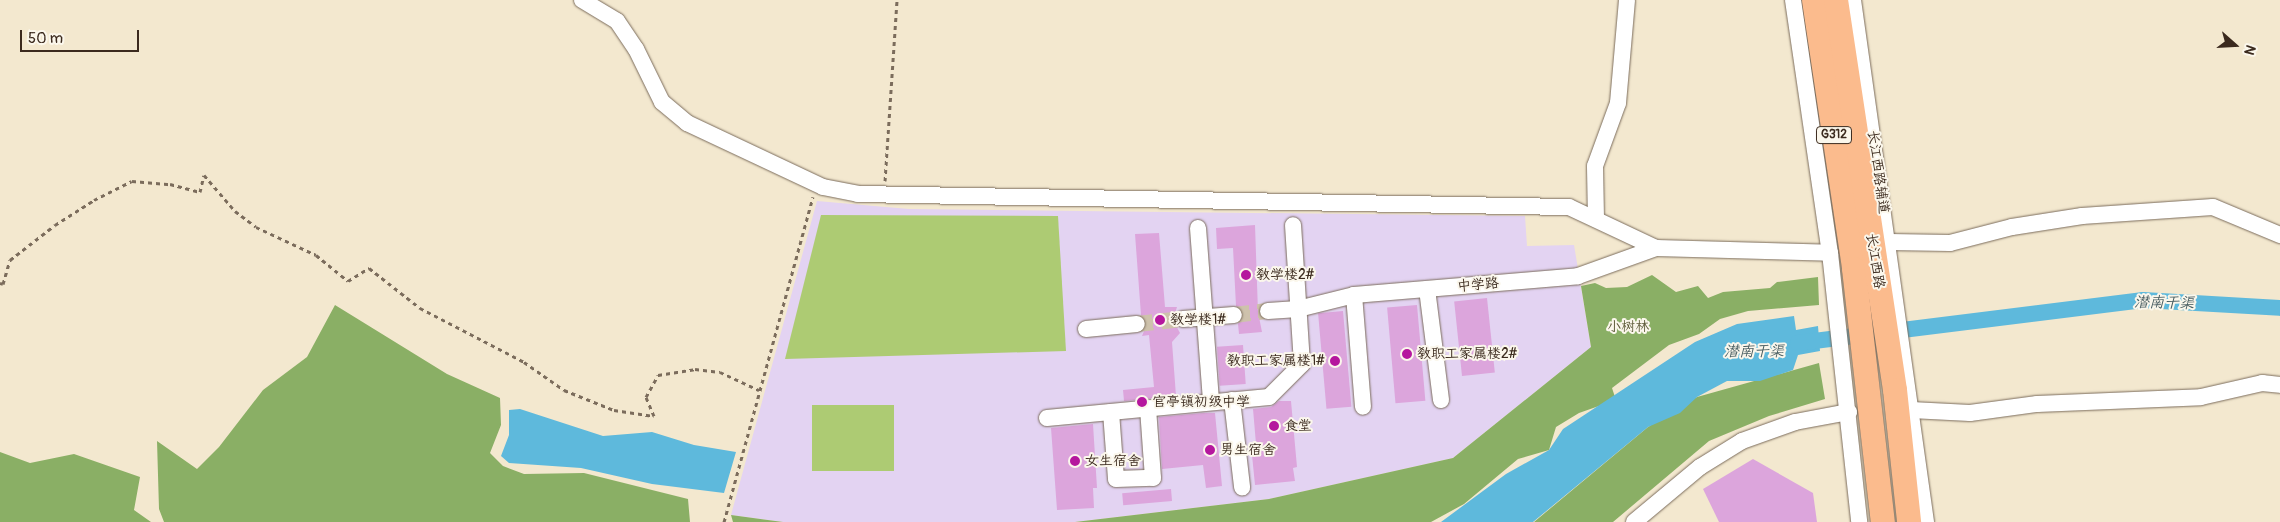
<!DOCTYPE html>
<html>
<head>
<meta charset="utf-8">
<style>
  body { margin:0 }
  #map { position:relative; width:2280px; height:522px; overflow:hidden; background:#f3e8cf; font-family:Pangolin,"LXGW WenKai TC",sans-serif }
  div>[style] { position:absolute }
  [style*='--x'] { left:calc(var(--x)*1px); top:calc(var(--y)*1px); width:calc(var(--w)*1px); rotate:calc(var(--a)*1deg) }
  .built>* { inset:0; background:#e3d3f2 }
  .green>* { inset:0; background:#adcb73; transform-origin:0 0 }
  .forest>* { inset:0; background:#8aaf65 }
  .water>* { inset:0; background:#5eb9dc }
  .canal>* { height:16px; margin:-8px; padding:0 8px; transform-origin:8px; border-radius:8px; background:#5eb9dc }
  .building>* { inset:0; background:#dca5dc; transform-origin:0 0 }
  .minor-tunnel>* { height:16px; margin-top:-8px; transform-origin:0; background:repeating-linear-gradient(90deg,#cec2ac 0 16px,transparent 0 24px) }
  .path>* { height:3px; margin-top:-1.5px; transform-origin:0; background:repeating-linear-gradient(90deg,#7b6c5c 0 4px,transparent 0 8px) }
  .roads { filter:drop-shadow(0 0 1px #7b6c5c) drop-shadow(0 0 1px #7b6c5c) }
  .minor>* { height:16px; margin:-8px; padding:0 8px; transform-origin:8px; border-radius:8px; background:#fff }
  .highway>* { height:24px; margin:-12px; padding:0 12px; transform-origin:12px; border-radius:12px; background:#fbbb8d }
  .dots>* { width:14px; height:14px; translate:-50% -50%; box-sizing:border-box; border:2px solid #fbf7ec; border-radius:50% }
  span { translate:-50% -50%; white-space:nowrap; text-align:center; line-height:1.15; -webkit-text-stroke:4px #fbf7ec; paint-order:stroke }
  .shield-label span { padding:1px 4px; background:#fbf7ec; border:1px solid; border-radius:4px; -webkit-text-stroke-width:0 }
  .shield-label { font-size:12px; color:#3b2a1e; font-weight:700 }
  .street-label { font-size:14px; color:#3b2a1e }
  .poi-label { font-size:14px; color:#3b2a1e }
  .left { translate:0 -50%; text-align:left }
  .right { translate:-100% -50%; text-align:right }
  .park-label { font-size:14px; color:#5d5a38 }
  .water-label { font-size:15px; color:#475c60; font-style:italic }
  .north { position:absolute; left:2210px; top:20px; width:50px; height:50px; -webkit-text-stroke:4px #fbf7ec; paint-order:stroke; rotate:109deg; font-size:14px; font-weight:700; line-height:20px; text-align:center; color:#3b2a1e }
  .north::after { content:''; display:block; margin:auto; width:18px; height:22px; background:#3b2a1e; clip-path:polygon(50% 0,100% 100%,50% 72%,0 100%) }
  .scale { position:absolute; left:20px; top:30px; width:119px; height:22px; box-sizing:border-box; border:2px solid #3b2a1e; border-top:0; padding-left:6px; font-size:15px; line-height:18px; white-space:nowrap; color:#3b2a1e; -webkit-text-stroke:4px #fbf7ec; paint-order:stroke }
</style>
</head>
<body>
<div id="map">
  <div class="built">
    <i style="clip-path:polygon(817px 201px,909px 209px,1525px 216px,1527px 246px,1574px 245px,1591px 347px,1453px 458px,1269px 499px,1075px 522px,783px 522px,731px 515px)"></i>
  </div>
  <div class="green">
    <i style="clip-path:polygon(821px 215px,1058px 216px,1066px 351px,785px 359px)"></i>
    <i style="left:812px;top:405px;width:82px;height:66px"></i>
  </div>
  <div class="forest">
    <i style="clip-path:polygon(1652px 275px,1676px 292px,1698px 286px,1708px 298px,1723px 292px,1770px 288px,1777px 282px,1818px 277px,1819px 305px,1748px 311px,1720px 319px,1699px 334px,1669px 345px,1612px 388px,1616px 400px,1579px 413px,1556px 427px,1549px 450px,1518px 459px,1464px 504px,1431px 522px,1075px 522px,1269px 499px,1453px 458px,1591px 347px,1581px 286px,1595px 283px,1606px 288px,1627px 287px)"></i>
    <i style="clip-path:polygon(335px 305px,447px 374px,500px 398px,501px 425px,490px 453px,503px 466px,524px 474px,584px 473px,688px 499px,690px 522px,164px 522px,159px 509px,157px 441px,197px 469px,219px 447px,263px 390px,307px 357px)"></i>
    <i style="clip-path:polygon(1819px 363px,1825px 399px,1769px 416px,1709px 441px,1613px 522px,1534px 522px,1648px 427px,1697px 397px)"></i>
    <i style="clip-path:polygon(0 452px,30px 463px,74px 454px,140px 477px,134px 510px,151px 522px,0 522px)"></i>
    <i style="clip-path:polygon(731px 515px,783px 522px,733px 522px)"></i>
  </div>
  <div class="water">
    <i style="clip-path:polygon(1794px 316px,1796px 330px,1818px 326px,1820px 351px,1798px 355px,1793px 370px,1760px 381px,1727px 381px,1697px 397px,1680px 413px,1648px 427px,1533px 522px,1441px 522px,1506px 474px,1549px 450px,1563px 429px,1695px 342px,1737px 324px)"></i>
    <i style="clip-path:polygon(520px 409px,603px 436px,652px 432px,694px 445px,736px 452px,724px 493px,652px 484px,581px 468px,509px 463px,501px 456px,509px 435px,509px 410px)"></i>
  </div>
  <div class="canal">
    <i style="--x:1798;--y:343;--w:348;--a:-7.1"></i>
    <i style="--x:2143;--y:300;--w:137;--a:3.3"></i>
  </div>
  <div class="building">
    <i style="clip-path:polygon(1255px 225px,1258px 312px,1262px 332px,1239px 334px,1238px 324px,1244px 315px,1236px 306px,1233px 248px,1217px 249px,1216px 228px)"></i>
    <i style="clip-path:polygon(1159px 233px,1165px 307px,1177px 307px,1173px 320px,1180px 333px,1172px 342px,1176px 396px,1124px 401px,1123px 390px,1154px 387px,1149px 335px,1142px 336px,1147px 324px,1141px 315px,1135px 234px)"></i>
    <i style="left:1487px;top:298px;width:75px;height:33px;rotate:84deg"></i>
    <i style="left:1417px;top:305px;width:96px;height:30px;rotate:85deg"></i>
    <i style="left:1343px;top:311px;width:96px;height:25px;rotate:85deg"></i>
    <i style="left:1243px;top:345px;width:39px;height:26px;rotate:86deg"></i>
    <i style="clip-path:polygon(1279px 401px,1291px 401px,1297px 467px,1293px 468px,1295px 481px,1255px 485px,1251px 445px,1256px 444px,1253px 409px,1271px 407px)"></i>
    <i style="clip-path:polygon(1204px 413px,1215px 413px,1222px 486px,1206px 488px,1203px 465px,1162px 469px,1159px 417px)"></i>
    <i style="clip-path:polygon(1093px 424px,1097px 488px,1093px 488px,1094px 508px,1057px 510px,1051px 428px)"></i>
    <i style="clip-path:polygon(1753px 459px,1813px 493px,1817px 522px,1719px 522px,1703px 489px)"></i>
    <i style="left:1171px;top:489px;width:12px;height:49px;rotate:85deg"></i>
  </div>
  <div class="minor-tunnel">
    <i style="--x:1234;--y:315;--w:34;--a:-7"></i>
    <i style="--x:1137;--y:324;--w:46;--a:-6.2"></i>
  </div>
  <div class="path">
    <i style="--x:885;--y:181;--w:181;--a:-86.2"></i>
    <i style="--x:0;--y:283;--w:3;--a:18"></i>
    <i style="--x:3;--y:284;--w:25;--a:-74"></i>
    <i style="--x:10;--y:260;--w:57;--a:-37.9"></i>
    <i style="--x:55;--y:225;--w:46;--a:-32.7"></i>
    <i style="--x:94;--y:200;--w:42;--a:-26.6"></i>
    <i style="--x:132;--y:181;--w:38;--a:5"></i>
    <i style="--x:170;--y:184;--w:31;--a:15"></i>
    <i style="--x:200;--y:192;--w:17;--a:-77"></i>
    <i style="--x:204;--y:175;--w:48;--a:49.3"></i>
    <i style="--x:235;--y:211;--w:26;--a:37"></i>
    <i style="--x:256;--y:227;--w:66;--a:25"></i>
    <i style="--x:316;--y:255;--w:41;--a:39.1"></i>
    <i style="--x:348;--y:281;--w:25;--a:-32"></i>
    <i style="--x:369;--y:268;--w:65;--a:38.1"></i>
    <i style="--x:420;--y:308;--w:117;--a:27.4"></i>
    <i style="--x:524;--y:362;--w:49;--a:35"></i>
    <i style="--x:564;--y:390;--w:54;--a:21.8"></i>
    <i style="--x:614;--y:410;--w:40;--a:8.5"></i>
    <i style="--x:654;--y:416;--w:21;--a:-113"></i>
    <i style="--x:646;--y:397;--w:25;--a:-61"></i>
    <i style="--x:658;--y:375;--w:37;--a:-9"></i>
    <i style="--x:695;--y:369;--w:25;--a:7"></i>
    <i style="--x:720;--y:372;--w:43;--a:24.8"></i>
    <i style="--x:724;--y:522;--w:337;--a:-74.7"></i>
  </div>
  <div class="roads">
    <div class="minor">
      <i style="--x:582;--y:0;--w:41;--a:31"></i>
      <i style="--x:617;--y:21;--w:34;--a:56"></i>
      <i style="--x:636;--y:49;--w:59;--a:63.9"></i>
      <i style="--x:662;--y:102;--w:33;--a:40"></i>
      <i style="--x:687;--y:123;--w:150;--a:25.2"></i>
      <i style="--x:823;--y:187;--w:36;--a:11"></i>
      <i style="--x:858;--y:194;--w:711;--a:1.05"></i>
      <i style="--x:1569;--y:207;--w:96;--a:25.2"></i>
      <i style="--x:1656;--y:248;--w:174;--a:1.6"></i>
      <i style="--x:1793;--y:0;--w:256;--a:81.7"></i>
      <i style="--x:1830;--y:253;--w:271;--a:83.8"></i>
      <i style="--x:1853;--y:0;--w:527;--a:82.04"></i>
      <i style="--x:1596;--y:219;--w:53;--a:-91.1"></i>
      <i style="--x:1595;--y:166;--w:67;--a:-69.9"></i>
      <i style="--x:1618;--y:103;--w:103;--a:-85"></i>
      <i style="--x:1198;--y:228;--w:174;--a:85.7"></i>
      <i style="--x:1889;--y:242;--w:61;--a:0.9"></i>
      <i style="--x:1950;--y:243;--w:64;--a:-14.5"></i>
      <i style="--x:2012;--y:227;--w:71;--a:-8.9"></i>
      <i style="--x:2082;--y:216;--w:131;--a:-3.9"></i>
      <i style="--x:2213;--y:207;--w:73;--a:22.7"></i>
      <i style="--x:1427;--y:289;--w:112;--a:82.8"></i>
      <i style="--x:1354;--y:295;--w:112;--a:85.4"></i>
      <i style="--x:1268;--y:311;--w:30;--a:-4"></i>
      <i style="--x:1298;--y:309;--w:58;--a:-14"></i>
      <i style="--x:1354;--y:295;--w:225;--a:-4.8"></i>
      <i style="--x:1578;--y:276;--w:83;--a:-19.7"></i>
      <i style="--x:1183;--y:319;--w:51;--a:-4.5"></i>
      <i style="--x:1086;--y:329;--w:51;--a:-5.6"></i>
      <i style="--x:1232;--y:400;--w:88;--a:83.4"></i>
      <i style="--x:1911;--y:410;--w:59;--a:2.9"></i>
      <i style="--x:1970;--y:413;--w:68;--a:-7.7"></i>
      <i style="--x:2037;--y:404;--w:164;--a:-2.4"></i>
      <i style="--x:2201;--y:397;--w:63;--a:-12.9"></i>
      <i style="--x:2262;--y:383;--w:18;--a:6"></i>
      <i style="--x:1111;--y:412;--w:67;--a:85.7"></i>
      <i style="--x:1116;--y:479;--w:37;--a:-2"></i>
      <i style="--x:1153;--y:478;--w:70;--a:-94.1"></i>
      <i style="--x:1047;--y:418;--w:223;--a:-5.4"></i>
      <i style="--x:1269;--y:397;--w:47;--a:-45"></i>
      <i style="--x:1302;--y:364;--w:139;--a:-93.7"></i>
      <i style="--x:1634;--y:522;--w:86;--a:-39.8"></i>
      <i style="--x:1700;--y:467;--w:49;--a:-31.8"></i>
      <i style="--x:1742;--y:441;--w:56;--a:-19.7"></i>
      <i style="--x:1795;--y:422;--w:55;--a:-10.5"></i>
    </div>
    <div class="highway">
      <i style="--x:1814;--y:0;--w:272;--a:81.5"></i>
      <i style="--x:1854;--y:269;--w:255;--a:83.5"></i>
      <i style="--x:1836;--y:0;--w:394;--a:81.4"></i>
      <i style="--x:1895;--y:390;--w:133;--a:83.9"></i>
    </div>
  </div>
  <div class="dots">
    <i style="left:1246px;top:275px;background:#b5179e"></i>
    <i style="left:1160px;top:320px;background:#b5179e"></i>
    <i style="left:1407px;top:354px;background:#b5179e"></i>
    <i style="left:1335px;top:361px;background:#b5179e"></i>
    <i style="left:1142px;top:402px;background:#b5179e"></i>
    <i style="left:1274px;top:426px;background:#b5179e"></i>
    <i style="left:1210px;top:450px;background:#b5179e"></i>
    <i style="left:1075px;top:461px;background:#b5179e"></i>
  </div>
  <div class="shield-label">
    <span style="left:1834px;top:135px">G312</span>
  </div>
  <div class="street-label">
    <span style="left:1878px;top:172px;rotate:82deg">长江西路辅道</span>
    <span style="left:1875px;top:261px;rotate:81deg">长江西路</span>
    <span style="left:1478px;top:285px;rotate:-5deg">中学路</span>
  </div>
  <div class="poi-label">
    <span class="left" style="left:1256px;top:275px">教学楼2#</span>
    <span class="left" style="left:1170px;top:320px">教学楼1#</span>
    <span class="left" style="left:1417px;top:354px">教职工家属楼2#</span>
    <span class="right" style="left:1325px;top:361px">教职工家属楼1#</span>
    <span class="left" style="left:1152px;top:402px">官亭镇初级中学</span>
    <span class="left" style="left:1284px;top:426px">食堂</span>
    <span class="left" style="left:1220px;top:450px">男生宿舍</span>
    <span class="left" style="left:1085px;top:461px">女生宿舍</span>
  </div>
  <div class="park-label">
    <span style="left:1628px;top:327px">小树林</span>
  </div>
  <div class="water-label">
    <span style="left:2164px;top:303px;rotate:1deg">潜南干渠</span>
    <span style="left:1754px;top:352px">潜南干渠</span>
  </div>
  <div class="north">N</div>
  <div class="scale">50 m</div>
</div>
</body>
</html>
